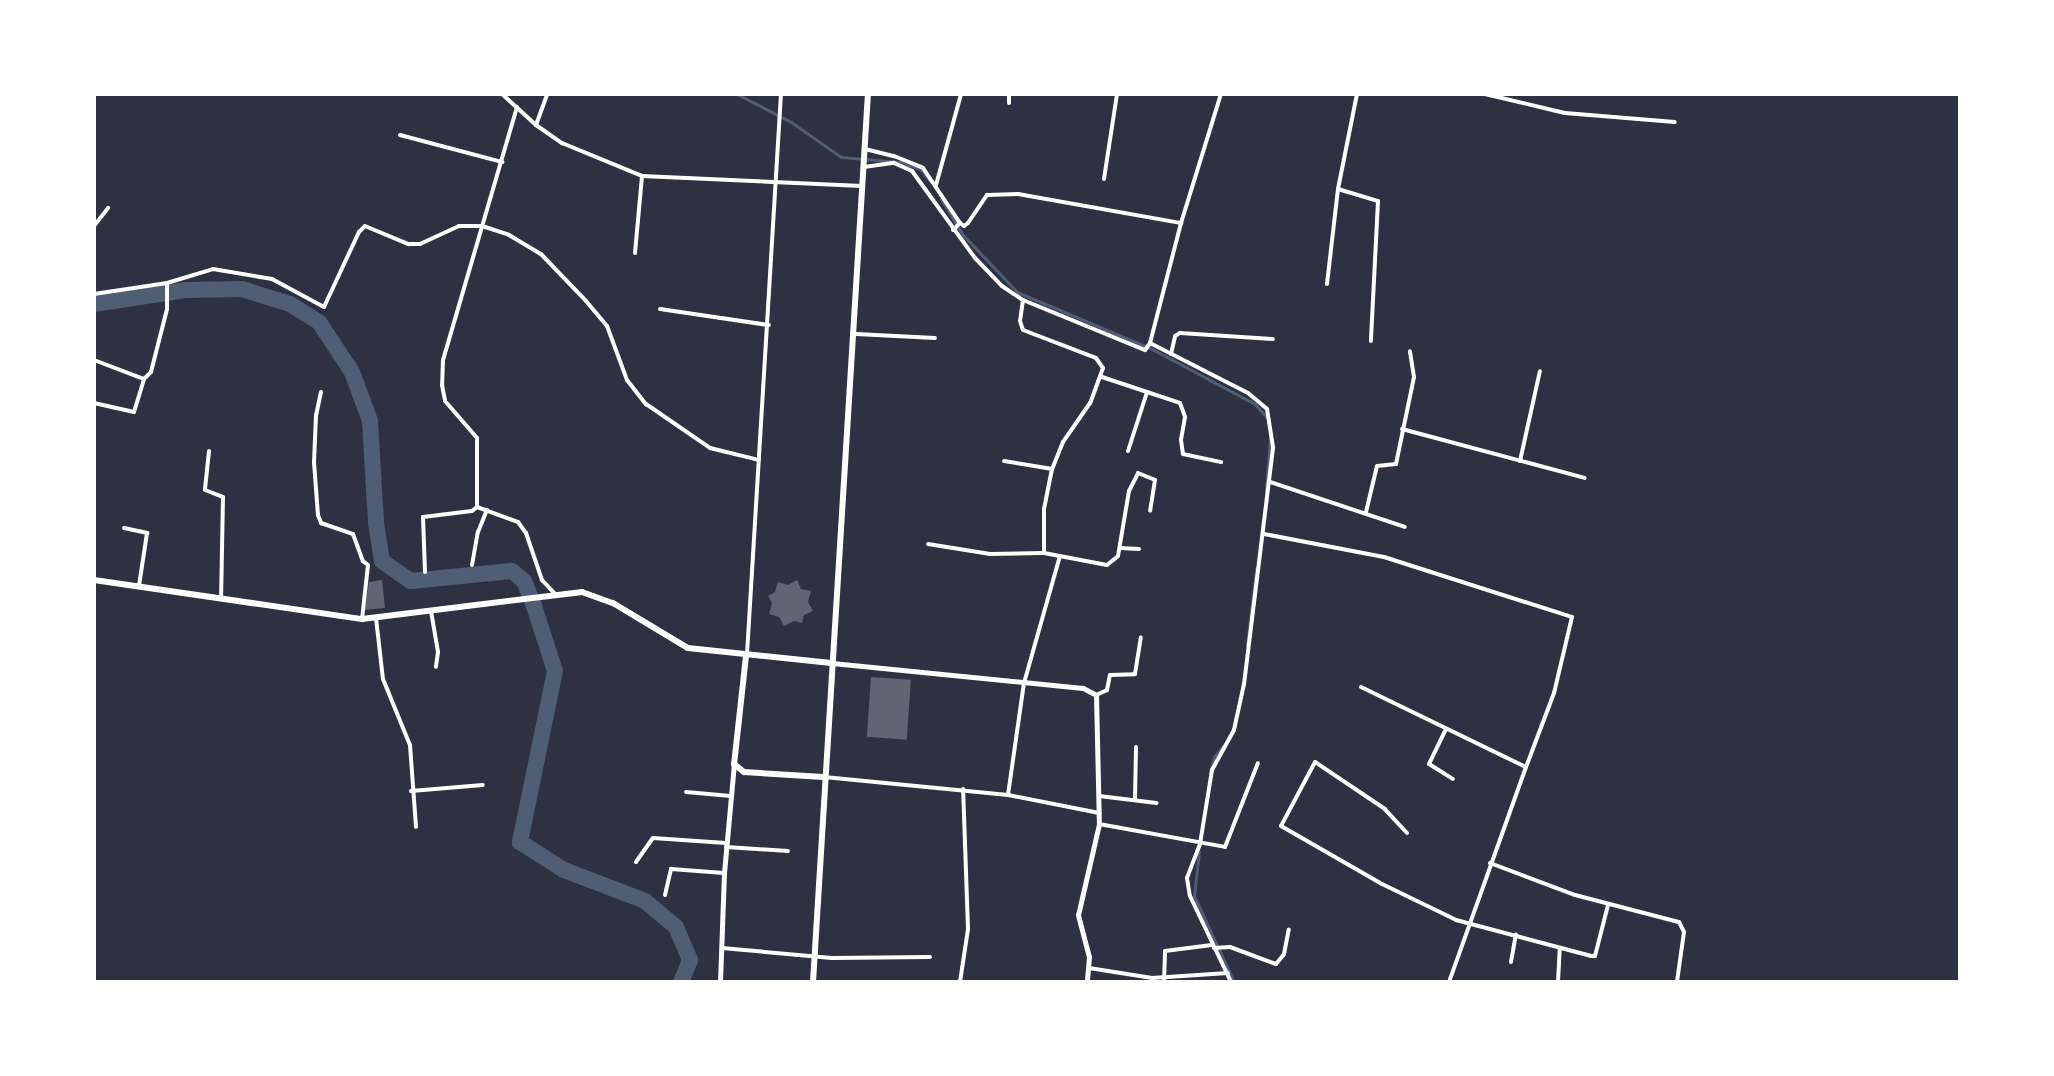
<!DOCTYPE html>
<html>
<head>
<meta charset="utf-8">
<style>
  body { margin:0 }
  #map { position:relative; width:2054px; height:1076px; overflow:hidden; background:#2d3142; font-family:"Source Sans 3",sans-serif }
  div>[style] { position:absolute }
  [style*='--x'] { left:calc(var(--x)*1px); top:calc(var(--y)*1px); width:calc(var(--w)*1px); rotate:calc(var(--a)*1deg) }
  .stream>* { height:3px; margin:-1.5px; padding:0 1.5px; transform-origin:1.5px; border-radius:1.5px; background:#4f5d75 }
  .river>* { height:16px; margin:-8px; padding:0 8px; transform-origin:8px; border-radius:8px; background:#4f5d75 }
  .building>* { inset:0; background:#626471; transform-origin:0 0 }
  .minor>* { height:4px; margin:-2px; padding:0 2px; transform-origin:2px; border-radius:2px; background:#fff }
  .tertiary>* { height:5px; margin:-2.5px; padding:0 2.5px; transform-origin:2.5px; border-radius:2.5px; background:#fff }
  .secondary>* { height:6px; margin:-3px; padding:0 3px; transform-origin:3px; border-radius:3px; background:#fff }
  .primary>* { height:6px; margin:-3px; padding:0 3px; transform-origin:3px; border-radius:3px; background:#fff }
  span { translate:-50% -50%; white-space:nowrap; text-align:center; line-height:1.15; -webkit-text-stroke:8px #fff; paint-order:stroke }
  .frame { position:absolute; inset:0; border:96px solid #fff; pointer-events:none }
</style>
</head>
<body>
<div id="map">
  <div class="stream">
    <i style="--x:737;--y:94;--w:61;--a:27.4"></i>
    <i style="--x:791;--y:122;--w:61;--a:35"></i>
    <i style="--x:841;--y:157;--w:59;--a:4.8"></i>
    <i style="--x:900;--y:162;--w:21;--a:19"></i>
    <i style="--x:920;--y:169;--w:17;--a:50"></i>
    <i style="--x:941;--y:199;--w:42;--a:58.6"></i>
    <i style="--x:963;--y:235;--w:79;--a:46.5"></i>
    <i style="--x:1017;--y:292;--w:147;--a:22.9"></i>
    <i style="--x:1152;--y:349;--w:117;--a:28.1"></i>
    <i style="--x:1255;--y:404;--w:20;--a:49"></i>
    <i style="--x:1266;--y:490;--w:52;--a:-85.6"></i>
    <i style="--x:1247;--y:645;--w:77;--a:-83.2"></i>
    <i style="--x:1210;--y:773;--w:16;--a:-76"></i>
    <i style="--x:1214;--y:757;--w:16;--a:-50"></i>
    <i style="--x:1199;--y:851;--w:45;--a:96.3"></i>
    <i style="--x:1194;--y:896;--w:95;--a:65.1"></i>
  </div>
  <div class="river">
    <i style="--x:94;--y:304;--w:94;--a:-8.6"></i>
    <i style="--x:187;--y:290;--w:55;--a:-1"></i>
    <i style="--x:242;--y:289;--w:50;--a:17.4"></i>
    <i style="--x:290;--y:304;--w:34;--a:32"></i>
    <i style="--x:319;--y:322;--w:60;--a:56.6"></i>
    <i style="--x:352;--y:372;--w:52;--a:69.8"></i>
    <i style="--x:370;--y:421;--w:102;--a:86.6"></i>
    <i style="--x:376;--y:523;--w:38;--a:81"></i>
    <i style="--x:382;--y:561;--w:35;--a:35"></i>
    <i style="--x:411;--y:581;--w:101;--a:-5.7"></i>
    <i style="--x:512;--y:571;--w:16;--a:40"></i>
    <i style="--x:524;--y:581;--w:27;--a:68"></i>
    <i style="--x:534;--y:606;--w:68;--a:72.1"></i>
    <i style="--x:555;--y:671;--w:175;--a:101.6"></i>
    <i style="--x:520;--y:842;--w:52;--a:32.5"></i>
    <i style="--x:564;--y:870;--w:87;--a:20.9"></i>
    <i style="--x:645;--y:901;--w:40;--a:40"></i>
    <i style="--x:676;--y:927;--w:36;--a:67"></i>
    <i style="--x:690;--y:960;--w:24;--a:112"></i>
  </div>
  <div class="building">
    <i style="clip-path:polygon(382px 580px,385px 608px,365px 610px,369px 582px)"></i>
    <i style="clip-path:polygon(797px 580px,801px 589px,811px 591px,808px 602px,813px 611px,804px 615px,802px 623px,794px 621px,784px 626px,779px 617px,769px 614px,772px 603px,768px 596px,775px 592px,778px 582px,788px 585px)"></i>
    <i style="left:871px;top:677px;width:40px;height:60px;rotate:4deg"></i>
  </div>
  <div class="minor">
    <i style="--x:502;--y:94;--w:46;--a:42.4"></i>
    <i style="--x:536;--y:125;--w:32;--a:35"></i>
    <i style="--x:562;--y:143;--w:87;--a:22.4"></i>
    <i style="--x:642;--y:176;--w:220;--a:2.6"></i>
    <i style="--x:1485;--y:94;--w:82;--a:13.4"></i>
    <i style="--x:1565;--y:113;--w:110;--a:4.7"></i>
    <i style="--x:1009;--y:103;--w:9;--a:-90"></i>
    <i style="--x:517;--y:107;--w:264;--a:106.3"></i>
    <i style="--x:443;--y:360;--w:25;--a:92"></i>
    <i style="--x:442;--y:385;--w:16;--a:79"></i>
    <i style="--x:445;--y:401;--w:49;--a:49.1"></i>
    <i style="--x:477;--y:438;--w:69;--a:90"></i>
    <i style="--x:477;--y:507;--w:44;--a:20.1"></i>
    <i style="--x:518;--y:522;--w:14;--a:54"></i>
    <i style="--x:526;--y:533;--w:50;--a:71.2"></i>
    <i style="--x:542;--y:580;--w:18;--a:47"></i>
    <i style="--x:536;--y:125;--w:33;--a:-70"></i>
    <i style="--x:400;--y:135;--w:106;--a:14.8"></i>
    <i style="--x:865;--y:149;--w:30;--a:14"></i>
    <i style="--x:894;--y:156;--w:31;--a:22"></i>
    <i style="--x:923;--y:168;--w:66;--a:56.1"></i>
    <i style="--x:864;--y:167;--w:30;--a:-8"></i>
    <i style="--x:894;--y:163;--w:20;--a:24"></i>
    <i style="--x:912;--y:171;--w:107;--a:54.1"></i>
    <i style="--x:975;--y:258;--w:39;--a:46"></i>
    <i style="--x:1002;--y:286;--w:25;--a:34"></i>
    <i style="--x:1023;--y:300;--w:132;--a:22.3"></i>
    <i style="--x:1145;--y:350;--w:9;--a:-54"></i>
    <i style="--x:1150;--y:343;--w:110;--a:27"></i>
    <i style="--x:1248;--y:393;--w:25;--a:40"></i>
    <i style="--x:1267;--y:409;--w:39;--a:81"></i>
    <i style="--x:1273;--y:448;--w:238;--a:97"></i>
    <i style="--x:1244;--y:684;--w:47;--a:102.3"></i>
    <i style="--x:1234;--y:730;--w:46;--a:118.8"></i>
    <i style="--x:1212;--y:770;--w:75;--a:99.2"></i>
    <i style="--x:1200;--y:844;--w:36;--a:111"></i>
    <i style="--x:1187;--y:878;--w:18;--a:81"></i>
    <i style="--x:1190;--y:896;--w:95;--a:64.5"></i>
    <i style="--x:1104;--y:179;--w:86;--a:-81.3"></i>
    <i style="--x:936;--y:185;--w:94;--a:-74.6"></i>
    <i style="--x:1338;--y:189;--w:42;--a:16.7"></i>
    <i style="--x:1378;--y:201;--w:140;--a:92.9"></i>
    <i style="--x:94;--y:226;--w:23;--a:-52"></i>
    <i style="--x:953;--y:230;--w:10;--a:-45"></i>
    <i style="--x:960;--y:223;--w:5;--a:37"></i>
    <i style="--x:964;--y:226;--w:5;--a:-37"></i>
    <i style="--x:968;--y:223;--w:34;--a:-56"></i>
    <i style="--x:987;--y:195;--w:31;--a:-2"></i>
    <i style="--x:1018;--y:194;--w:166;--a:10.1"></i>
    <i style="--x:1181;--y:223;--w:135;--a:-72.8"></i>
    <i style="--x:635;--y:253;--w:77;--a:-84.8"></i>
    <i style="--x:1327;--y:284;--w:96;--a:-83.4"></i>
    <i style="--x:1338;--y:189;--w:97;--a:-78.7"></i>
    <i style="--x:94;--y:294;--w:74;--a:-8.6"></i>
    <i style="--x:167;--y:283;--w:48;--a:-16.9"></i>
    <i style="--x:213;--y:269;--w:60;--a:9.6"></i>
    <i style="--x:272;--y:279;--w:59;--a:28.3"></i>
    <i style="--x:324;--y:307;--w:83;--a:-65"></i>
    <i style="--x:359;--y:232;--w:8;--a:-45"></i>
    <i style="--x:365;--y:226;--w:47;--a:22.7"></i>
    <i style="--x:408;--y:244;--w:12;--a:0"></i>
    <i style="--x:420;--y:244;--w:43;--a:-24.8"></i>
    <i style="--x:459;--y:226;--w:23;--a:0"></i>
    <i style="--x:482;--y:226;--w:28;--a:18"></i>
    <i style="--x:509;--y:235;--w:37;--a:31"></i>
    <i style="--x:541;--y:254;--w:65;--a:46.2"></i>
    <i style="--x:586;--y:301;--w:33;--a:50"></i>
    <i style="--x:607;--y:326;--w:58;--a:69.7"></i>
    <i style="--x:627;--y:380;--w:31;--a:52"></i>
    <i style="--x:646;--y:404;--w:78;--a:34.5"></i>
    <i style="--x:710;--y:448;--w:50;--a:13.8"></i>
    <i style="--x:1023;--y:300;--w:21;--a:98"></i>
    <i style="--x:1020;--y:321;--w:9;--a:72"></i>
    <i style="--x:1023;--y:330;--w:78;--a:21"></i>
    <i style="--x:1096;--y:358;--w:12;--a:55"></i>
    <i style="--x:1103;--y:368;--w:37;--a:110"></i>
    <i style="--x:1090;--y:403;--w:47;--a:124.7"></i>
    <i style="--x:1063;--y:442;--w:29;--a:112"></i>
    <i style="--x:1052;--y:469;--w:41;--a:101.3"></i>
    <i style="--x:1044;--y:509;--w:44;--a:90"></i>
    <i style="--x:660;--y:309;--w:110;--a:8.4"></i>
    <i style="--x:856;--y:334;--w:79;--a:2.9"></i>
    <i style="--x:1150;--y:343;--w:124;--a:-75.5"></i>
    <i style="--x:1171;--y:354;--w:18;--a:-77"></i>
    <i style="--x:1175;--y:336;--w:6;--a:-31"></i>
    <i style="--x:1180;--y:333;--w:93;--a:3.7"></i>
    <i style="--x:94;--y:360;--w:53;--a:20.8"></i>
    <i style="--x:144;--y:379;--w:10;--a:-45"></i>
    <i style="--x:151;--y:372;--w:65;--a:-75.7"></i>
    <i style="--x:167;--y:309;--w:26;--a:-90"></i>
    <i style="--x:1102;--y:377;--w:82;--a:18.4"></i>
    <i style="--x:1180;--y:403;--w:15;--a:70"></i>
    <i style="--x:1185;--y:417;--w:23;--a:100"></i>
    <i style="--x:1181;--y:440;--w:14;--a:82"></i>
    <i style="--x:1183;--y:454;--w:39;--a:12"></i>
    <i style="--x:321;--y:392;--w:24;--a:102"></i>
    <i style="--x:316;--y:415;--w:47;--a:92.4"></i>
    <i style="--x:314;--y:462;--w:53;--a:85.7"></i>
    <i style="--x:318;--y:515;--w:9;--a:69"></i>
    <i style="--x:321;--y:523;--w:34;--a:19"></i>
    <i style="--x:353;--y:534;--w:29;--a:70"></i>
    <i style="--x:363;--y:561;--w:6;--a:39"></i>
    <i style="--x:368;--y:565;--w:54;--a:96.3"></i>
    <i style="--x:94;--y:403;--w:41;--a:12.7"></i>
    <i style="--x:134;--y:412;--w:34;--a:-73"></i>
    <i style="--x:1402;--y:429;--w:189;--a:15"></i>
    <i style="--x:209;--y:451;--w:39;--a:96"></i>
    <i style="--x:205;--y:490;--w:19;--a:21"></i>
    <i style="--x:223;--y:497;--w:102;--a:91.1"></i>
    <i style="--x:1128;--y:451;--w:62;--a:-72.1"></i>
    <i style="--x:1004;--y:461;--w:49;--a:9.5"></i>
    <i style="--x:1520;--y:461;--w:92;--a:-77.5"></i>
    <i style="--x:1270;--y:482;--w:142;--a:18.4"></i>
    <i style="--x:1366;--y:512;--w:47;--a:-76.6"></i>
    <i style="--x:1377;--y:466;--w:19;--a:-6"></i>
    <i style="--x:1396;--y:464;--w:89;--a:-78.3"></i>
    <i style="--x:1414;--y:377;--w:26;--a:-99"></i>
    <i style="--x:124;--y:528;--w:24;--a:12"></i>
    <i style="--x:147;--y:533;--w:54;--a:98.6"></i>
    <i style="--x:1264;--y:534;--w:122;--a:10.9"></i>
    <i style="--x:1384;--y:557;--w:197;--a:17.7"></i>
    <i style="--x:1572;--y:617;--w:78;--a:103.3"></i>
    <i style="--x:1554;--y:693;--w:79;--a:110.7"></i>
    <i style="--x:928;--y:544;--w:63;--a:9.2"></i>
    <i style="--x:990;--y:554;--w:54;--a:-1.1"></i>
    <i style="--x:1044;--y:553;--w:64;--a:10.8"></i>
    <i style="--x:1107;--y:565;--w:14;--a:-39"></i>
    <i style="--x:1118;--y:556;--w:66;--a:-80.4"></i>
    <i style="--x:1129;--y:491;--w:20;--a:-63"></i>
    <i style="--x:1138;--y:473;--w:18;--a:22"></i>
    <i style="--x:1155;--y:480;--w:31;--a:99"></i>
    <i style="--x:1120;--y:548;--w:19;--a:3"></i>
    <i style="--x:472;--y:565;--w:34;--a:-80"></i>
    <i style="--x:478;--y:532;--w:24;--a:-68"></i>
    <i style="--x:425;--y:572;--w:55;--a:-92.1"></i>
    <i style="--x:423;--y:517;--w:49;--a:-7"></i>
    <i style="--x:472;--y:511;--w:6;--a:-39"></i>
    <i style="--x:431;--y:611;--w:42;--a:80.3"></i>
    <i style="--x:438;--y:652;--w:15;--a:98"></i>
    <i style="--x:376;--y:618;--w:61;--a:83.5"></i>
    <i style="--x:383;--y:679;--w:71;--a:67.8"></i>
    <i style="--x:410;--y:745;--w:82;--a:85.8"></i>
    <i style="--x:747;--y:654;--w:561;--a:-86.53"></i>
    <i style="--x:1361;--y:687;--w:183;--a:25.9"></i>
    <i style="--x:1526;--y:767;--w:228;--a:109.7"></i>
    <i style="--x:1096;--y:695;--w:12;--a:-24"></i>
    <i style="--x:1107;--y:690;--w:15;--a:-79"></i>
    <i style="--x:1110;--y:675;--w:25;--a:-2"></i>
    <i style="--x:1135;--y:674;--w:37;--a:-81"></i>
    <i style="--x:1446;--y:729;--w:39;--a:116"></i>
    <i style="--x:1429;--y:764;--w:28;--a:32"></i>
    <i style="--x:824;--y:777;--w:185;--a:5.6"></i>
    <i style="--x:1008;--y:795;--w:93;--a:11.2"></i>
    <i style="--x:411;--y:791;--w:72;--a:-4.8"></i>
    <i style="--x:686;--y:792;--w:45;--a:5.1"></i>
    <i style="--x:1008;--y:795;--w:113;--a:-81.9"></i>
    <i style="--x:1024;--y:683;--w:132;--a:-74.2"></i>
    <i style="--x:1099;--y:796;--w:58;--a:6.9"></i>
    <i style="--x:1135;--y:799;--w:52;--a:-88.9"></i>
    <i style="--x:1099;--y:824;--w:128;--a:10.3"></i>
    <i style="--x:1225;--y:847;--w:90;--a:-68.6"></i>
    <i style="--x:1407;--y:833;--w:33;--a:-133"></i>
    <i style="--x:1385;--y:809;--w:84;--a:-146.1"></i>
    <i style="--x:1315;--y:762;--w:72;--a:118"></i>
    <i style="--x:1281;--y:826;--w:116;--a:29.9"></i>
    <i style="--x:1382;--y:884;--w:82;--a:25.9"></i>
    <i style="--x:1456;--y:920;--w:140;--a:14.9"></i>
    <i style="--x:1591;--y:956;--w:4;--a:0"></i>
    <i style="--x:1595;--y:956;--w:53;--a:-75.7"></i>
    <i style="--x:726;--y:847;--w:62;--a:3.7"></i>
    <i style="--x:636;--y:862;--w:29;--a:-55"></i>
    <i style="--x:653;--y:838;--w:73;--a:3.9"></i>
    <i style="--x:1490;--y:863;--w:91;--a:20.6"></i>
    <i style="--x:1575;--y:895;--w:107;--a:14.6"></i>
    <i style="--x:1679;--y:922;--w:11;--a:63"></i>
    <i style="--x:1684;--y:932;--w:50;--a:98"></i>
    <i style="--x:665;--y:895;--w:27;--a:-77"></i>
    <i style="--x:671;--y:869;--w:53;--a:4.3"></i>
    <i style="--x:722;--y:948;--w:110;--a:5.2"></i>
    <i style="--x:832;--y:958;--w:98;--a:-0.6"></i>
    <i style="--x:1214;--y:948;--w:16;--a:-4"></i>
    <i style="--x:1230;--y:947;--w:49;--a:20.3"></i>
    <i style="--x:1276;--y:964;--w:13;--a:-51"></i>
    <i style="--x:1284;--y:954;--w:25;--a:-79"></i>
    <i style="--x:1511;--y:962;--w:28;--a:-80"></i>
    <i style="--x:1089;--y:968;--w:64;--a:9"></i>
    <i style="--x:1152;--y:978;--w:76;--a:-3.8"></i>
    <i style="--x:960;--y:982;--w:54;--a:-81.4"></i>
    <i style="--x:968;--y:929;--w:140;--a:-92"></i>
    <i style="--x:1164;--y:982;--w:31;--a:-88"></i>
    <i style="--x:1165;--y:951;--w:47;--a:-7.3"></i>
    <i style="--x:1507;--y:982;--w:11;--a:0"></i>
    <i style="--x:1558;--y:982;--w:33;--a:-87"></i>
  </div>
  <div class="tertiary">
    <i style="--x:832;--y:663;--w:252;--a:5.7"></i>
    <i style="--x:1083;--y:688;--w:15;--a:28"></i>
    <i style="--x:1096;--y:695;--w:129;--a:88.7"></i>
    <i style="--x:1099;--y:824;--w:93;--a:103"></i>
    <i style="--x:1078;--y:915;--w:43;--a:75.3"></i>
    <i style="--x:1089;--y:957;--w:25;--a:95"></i>
    <i style="--x:720;--y:982;--w:109;--a:-87.9"></i>
    <i style="--x:724;--y:873;--w:109;--a:-84.8"></i>
  </div>
  <div class="secondary">
    <i style="--x:94;--y:580;--w:271;--a:8.3"></i>
    <i style="--x:362;--y:619;--w:222;--a:-7"></i>
    <i style="--x:582;--y:592;--w:33;--a:20"></i>
    <i style="--x:613;--y:603;--w:87;--a:31"></i>
    <i style="--x:688;--y:648;--w:144;--a:6"></i>
    <i style="--x:746;--y:656;--w:109;--a:96.3"></i>
    <i style="--x:734;--y:764;--w:13;--a:39"></i>
    <i style="--x:744;--y:772;--w:79;--a:3.6"></i>
  </div>
  <div class="primary">
    <i style="--x:813;--y:982;--w:890;--a:-86.46"></i>
  </div>
  <div class="frame"></div>
</div>
</body>
</html>
